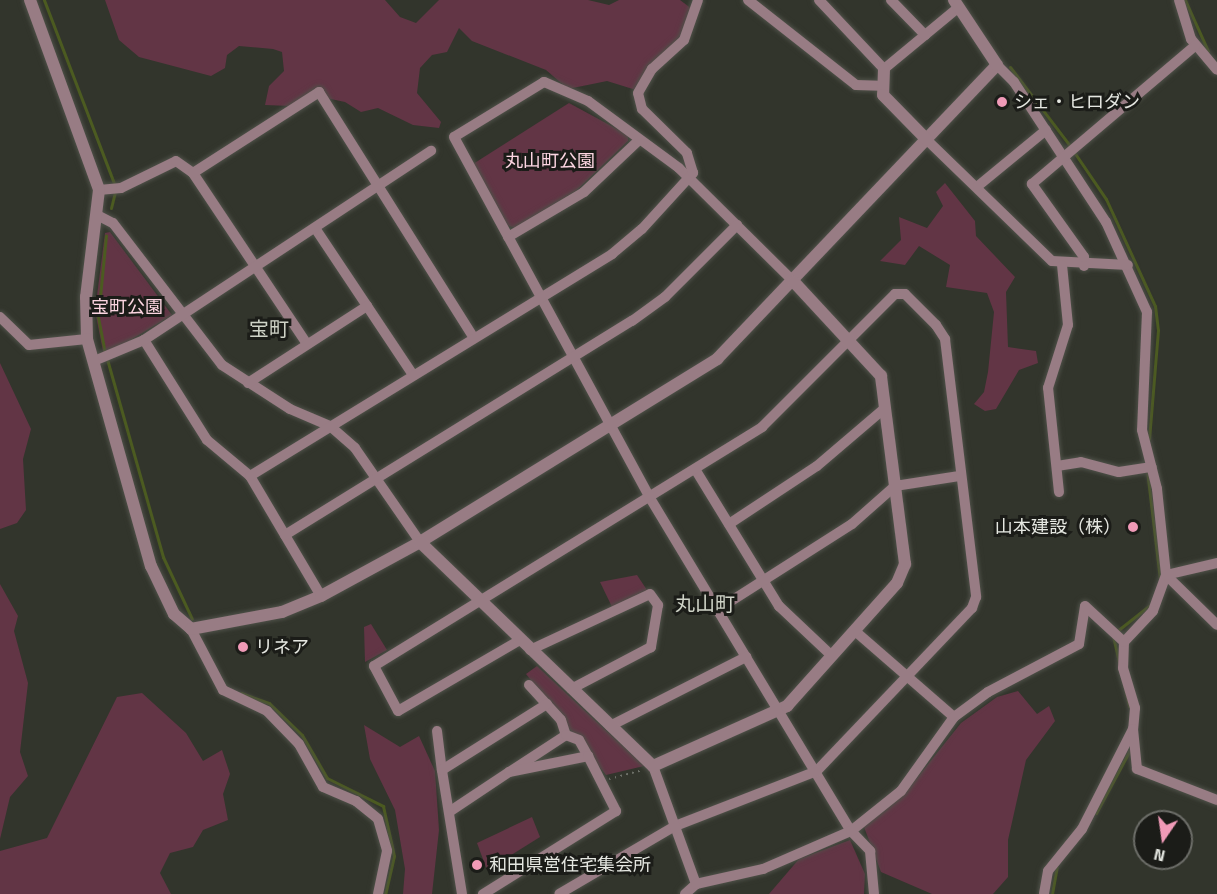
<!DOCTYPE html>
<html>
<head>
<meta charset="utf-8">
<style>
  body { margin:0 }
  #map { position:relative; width:1217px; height:894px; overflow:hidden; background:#32352c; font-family:"Titillium Web","Noto Sans JP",sans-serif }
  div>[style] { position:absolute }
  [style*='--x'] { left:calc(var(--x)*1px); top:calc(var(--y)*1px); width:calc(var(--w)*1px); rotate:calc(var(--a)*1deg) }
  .green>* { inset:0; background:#623545 }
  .stream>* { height:3px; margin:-1.5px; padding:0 1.5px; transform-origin:1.5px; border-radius:1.5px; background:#4c5b21 }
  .path>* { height:2px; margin-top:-1px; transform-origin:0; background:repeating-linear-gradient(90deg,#6d7068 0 1.5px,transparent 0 6px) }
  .roads { filter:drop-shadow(0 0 2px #4f5149) drop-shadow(0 0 2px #4f5149) }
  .minor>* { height:10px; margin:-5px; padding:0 5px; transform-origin:5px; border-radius:5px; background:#987c84 }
  .tertiary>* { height:12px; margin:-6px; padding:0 6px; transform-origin:6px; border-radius:6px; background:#987c84 }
  .dots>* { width:16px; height:16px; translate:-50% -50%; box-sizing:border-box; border:3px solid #1b1c18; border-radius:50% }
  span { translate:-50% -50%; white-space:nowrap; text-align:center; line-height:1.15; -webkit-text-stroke:6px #1b1c18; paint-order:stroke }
  .poi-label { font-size:18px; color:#e5e7e1 }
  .left { translate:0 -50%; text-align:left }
  .right { translate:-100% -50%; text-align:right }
  .park-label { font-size:18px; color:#fcd5e1 }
  .neighbourhood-label { font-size:20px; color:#cfd3c7 }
  .north { position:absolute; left:1133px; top:810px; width:60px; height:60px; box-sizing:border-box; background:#1b1c18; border:2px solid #6c6d68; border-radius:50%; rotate:193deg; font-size:16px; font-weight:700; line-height:24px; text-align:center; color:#e5e7e1 }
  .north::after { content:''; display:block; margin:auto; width:21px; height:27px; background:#f09ab7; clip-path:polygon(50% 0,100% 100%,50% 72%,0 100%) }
</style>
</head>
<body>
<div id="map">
  <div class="green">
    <i style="clip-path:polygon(105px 0,385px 0,400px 17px,416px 23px,439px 0,588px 0,609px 5px,619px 0,680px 0,692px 9px,689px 26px,636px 90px,607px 81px,568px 89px,546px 70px,472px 41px,459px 28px,447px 52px,432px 55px,420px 68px,417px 93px,441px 122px,439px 128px,413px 125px,378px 108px,361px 112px,345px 102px,307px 94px,290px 106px,265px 105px,269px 86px,284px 71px,282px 52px,273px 49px,239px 46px,227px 55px,225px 68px,211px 76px,139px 57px,119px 40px)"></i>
    <i style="clip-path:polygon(569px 103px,628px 135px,628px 141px,577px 190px,515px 228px,507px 225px,473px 164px)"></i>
    <i style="clip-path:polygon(945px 183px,975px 221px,976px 236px,1015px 277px,1006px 292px,1008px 347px,1036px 351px,1038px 363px,1019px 370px,996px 409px,985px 411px,974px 404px,984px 392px,988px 372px,994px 312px,987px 293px,946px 287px,950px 265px,919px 246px,905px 265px,880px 261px,901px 240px,899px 217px,927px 228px,943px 206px,936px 192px)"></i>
    <i style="clip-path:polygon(110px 232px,172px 315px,104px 356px,95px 311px,105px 233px)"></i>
    <i style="clip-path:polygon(0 363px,31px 429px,23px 459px,26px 510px,17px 523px,0 529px)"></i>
    <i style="clip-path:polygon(637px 575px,649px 593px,613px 609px,600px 582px)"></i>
    <i style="clip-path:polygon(0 584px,18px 616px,14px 631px,28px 683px,20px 752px,28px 776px,10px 797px,0 839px)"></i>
    <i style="clip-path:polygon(371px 624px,387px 650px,365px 662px,364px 627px)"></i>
    <i style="clip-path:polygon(537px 666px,644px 766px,606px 775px,526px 674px)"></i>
    <i style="clip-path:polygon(1018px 691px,1037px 714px,1049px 706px,1055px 721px,1026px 760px,1008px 840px,1008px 877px,993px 894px,932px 894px,881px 872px,864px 827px,904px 794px,961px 723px,997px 697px)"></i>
    <i style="clip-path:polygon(142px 693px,186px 733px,203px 761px,222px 750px,230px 774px,223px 794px,228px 820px,203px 830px,193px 847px,170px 853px,160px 873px,171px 894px,0 894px,0 851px,47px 838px,117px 697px)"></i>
    <i style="clip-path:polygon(364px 725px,400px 747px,419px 736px,435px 771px,439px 830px,432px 894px,403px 894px,405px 869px,395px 810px,370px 759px)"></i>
    <i style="clip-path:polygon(532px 817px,540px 837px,487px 870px,477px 843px)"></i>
    <i style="clip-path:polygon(850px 840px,865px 874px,864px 894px,769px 894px,799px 859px)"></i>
  </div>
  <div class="stream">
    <i style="--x:44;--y:0;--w:199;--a:69.1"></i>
    <i style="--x:1185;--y:0;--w:56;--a:65.7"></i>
    <i style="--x:1010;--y:67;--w:101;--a:52.7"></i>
    <i style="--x:1074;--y:152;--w:57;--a:55.8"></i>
    <i style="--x:1106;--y:199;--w:118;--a:65.4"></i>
    <i style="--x:1155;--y:306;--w:24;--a:83"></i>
    <i style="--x:1158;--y:330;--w:109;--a:94.7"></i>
    <i style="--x:111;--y:208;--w:16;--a:-76"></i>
    <i style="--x:105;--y:353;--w:37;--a:-101"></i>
    <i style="--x:98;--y:317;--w:82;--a:-84.4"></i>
    <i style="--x:107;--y:359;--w:206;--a:74.2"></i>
    <i style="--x:163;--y:557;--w:68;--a:64.9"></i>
    <i style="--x:1147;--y:470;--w:110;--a:83.2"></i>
    <i style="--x:1117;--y:631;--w:42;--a:-38.2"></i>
    <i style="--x:1113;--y:636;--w:72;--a:77.1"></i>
    <i style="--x:241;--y:693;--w:30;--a:20"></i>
    <i style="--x:269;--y:703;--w:46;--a:44.1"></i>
    <i style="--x:302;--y:735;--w:50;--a:59.8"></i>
    <i style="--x:327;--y:778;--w:63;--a:26.6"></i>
    <i style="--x:383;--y:806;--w:51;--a:77.6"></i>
    <i style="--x:394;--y:856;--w:39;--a:103"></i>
    <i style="--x:1096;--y:813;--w:74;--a:-61.7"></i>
    <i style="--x:1052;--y:894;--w:27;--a:-80"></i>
  </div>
  <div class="path">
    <i style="--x:609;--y:779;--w:34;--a:-15"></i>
  </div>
  <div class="roads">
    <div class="minor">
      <i style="--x:748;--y:0;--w:137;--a:38.2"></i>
      <i style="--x:856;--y:85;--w:24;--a:2"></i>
      <i style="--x:819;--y:0;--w:95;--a:46.7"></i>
      <i style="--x:884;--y:69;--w:97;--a:-39.6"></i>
      <i style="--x:891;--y:0;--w:49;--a:45.8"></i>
      <i style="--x:1179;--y:0;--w:41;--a:72.9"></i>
      <i style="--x:1191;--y:39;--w:40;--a:50"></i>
      <i style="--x:997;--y:65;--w:24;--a:45"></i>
      <i style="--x:1014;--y:82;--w:168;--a:56.7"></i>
      <i style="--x:1106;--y:222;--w:99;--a:65.5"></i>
      <i style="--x:1147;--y:312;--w:118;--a:92.4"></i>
      <i style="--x:1142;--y:430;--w:61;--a:75.7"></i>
      <i style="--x:1157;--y:489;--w:86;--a:84"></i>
      <i style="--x:1166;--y:575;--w:38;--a:110"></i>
      <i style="--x:1153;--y:611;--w:42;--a:133.1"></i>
      <i style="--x:1124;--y:642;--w:26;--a:92"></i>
      <i style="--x:1123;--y:668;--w:42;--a:73.3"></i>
      <i style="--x:1135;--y:708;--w:21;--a:95"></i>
      <i style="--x:1133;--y:729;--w:112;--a:117"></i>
      <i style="--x:1082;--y:829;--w:54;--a:129"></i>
      <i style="--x:1048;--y:871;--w:23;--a:100"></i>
      <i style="--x:927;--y:140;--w:174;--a:44.1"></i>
      <i style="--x:1052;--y:261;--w:76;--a:3"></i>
      <i style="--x:978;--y:186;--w:88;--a:-39.5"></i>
      <i style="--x:99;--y:190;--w:22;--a:-5"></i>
      <i style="--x:121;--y:188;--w:61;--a:-26.1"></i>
      <i style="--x:176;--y:161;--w:21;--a:35"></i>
      <i style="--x:97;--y:215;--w:18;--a:27"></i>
      <i style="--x:113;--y:223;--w:179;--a:52.5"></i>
      <i style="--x:222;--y:365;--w:81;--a:32.9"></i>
      <i style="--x:290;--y:409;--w:43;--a:23"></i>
      <i style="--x:330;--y:426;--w:33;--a:41"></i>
      <i style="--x:355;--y:448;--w:114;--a:55.3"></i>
      <i style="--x:315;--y:228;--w:177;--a:56.3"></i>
      <i style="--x:508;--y:237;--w:88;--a:-30.6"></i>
      <i style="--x:584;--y:192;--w:76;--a:-43.4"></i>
      <i style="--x:1084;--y:266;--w:9;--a:-90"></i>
      <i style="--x:1084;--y:257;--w:90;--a:-125.5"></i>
      <i style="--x:1032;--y:184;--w:214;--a:-40.3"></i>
      <i style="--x:794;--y:282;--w:162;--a:-135.3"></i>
      <i style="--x:679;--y:168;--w:113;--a:-143.6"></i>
      <i style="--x:588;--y:101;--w:48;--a:-156.6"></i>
      <i style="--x:544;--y:82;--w:105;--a:148.6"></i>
      <i style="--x:454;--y:137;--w:411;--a:61.5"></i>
      <i style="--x:650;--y:498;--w:389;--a:58.9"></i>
      <i style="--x:851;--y:831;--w:28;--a:46"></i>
      <i style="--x:870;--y:851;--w:43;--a:84.7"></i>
      <i style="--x:0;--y:317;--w:40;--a:44"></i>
      <i style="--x:29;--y:345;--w:58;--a:-5.9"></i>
      <i style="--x:144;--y:340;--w:118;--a:57.8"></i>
      <i style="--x:207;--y:440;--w:56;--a:39.9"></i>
      <i style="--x:250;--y:476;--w:139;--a:59.4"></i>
      <i style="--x:307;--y:344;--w:206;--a:-123.7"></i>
      <i style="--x:193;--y:173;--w:150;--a:-32.7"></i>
      <i style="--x:319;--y:92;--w:289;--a:57.8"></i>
      <i style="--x:94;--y:361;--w:54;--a:-22.8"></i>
      <i style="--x:144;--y:340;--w:344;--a:-33.4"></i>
      <i style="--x:248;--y:383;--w:142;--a:-32.9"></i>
      <i style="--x:1057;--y:466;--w:24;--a:-9"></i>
      <i style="--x:1081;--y:462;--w:39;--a:15"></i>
      <i style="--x:1119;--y:472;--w:33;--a:-9"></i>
      <i style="--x:695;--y:469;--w:161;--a:58.5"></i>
      <i style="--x:779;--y:606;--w:73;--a:43.3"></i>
      <i style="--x:250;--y:476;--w:425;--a:-31.5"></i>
      <i style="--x:612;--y:254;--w:39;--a:-40"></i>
      <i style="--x:642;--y:229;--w:76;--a:-47.7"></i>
      <i style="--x:693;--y:173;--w:21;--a:-107"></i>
      <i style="--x:687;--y:153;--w:63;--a:-135.6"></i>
      <i style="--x:642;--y:109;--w:16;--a:-104"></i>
      <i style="--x:638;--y:93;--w:28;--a:-60"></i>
      <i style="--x:652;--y:69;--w:43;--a:-42.2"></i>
      <i style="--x:684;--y:40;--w:42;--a:-70.7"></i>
      <i style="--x:1059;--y:492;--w:105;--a:-96"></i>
      <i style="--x:1048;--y:388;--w:66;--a:-72.4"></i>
      <i style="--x:1068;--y:325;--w:60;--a:-95.7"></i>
      <i style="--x:729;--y:524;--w:105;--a:-33.4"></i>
      <i style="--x:817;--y:466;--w:89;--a:-40.5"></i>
      <i style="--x:285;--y:535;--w:408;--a:-31.7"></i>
      <i style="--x:632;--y:321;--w:41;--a:-36"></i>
      <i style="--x:665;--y:297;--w:102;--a:-45"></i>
      <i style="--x:1166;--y:575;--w:71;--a:44.4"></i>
      <i style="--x:1166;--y:575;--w:52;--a:-13.2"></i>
      <i style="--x:717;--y:610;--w:160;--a:-32.5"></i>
      <i style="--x:852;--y:524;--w:57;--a:-41.5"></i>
      <i style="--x:895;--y:486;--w:65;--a:-8.9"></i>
      <i style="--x:191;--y:629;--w:69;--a:62.3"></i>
      <i style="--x:223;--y:690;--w:49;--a:25.5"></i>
      <i style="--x:267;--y:711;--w:46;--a:45.9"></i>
      <i style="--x:299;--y:744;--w:49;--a:60.8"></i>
      <i style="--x:323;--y:787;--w:36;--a:23"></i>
      <i style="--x:356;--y:801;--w:28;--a:39"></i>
      <i style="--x:378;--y:819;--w:33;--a:74"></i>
      <i style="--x:387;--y:851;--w:44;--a:101.8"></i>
      <i style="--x:855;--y:631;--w:131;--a:41"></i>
      <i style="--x:520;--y:640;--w:141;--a:149.8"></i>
      <i style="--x:398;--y:711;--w:51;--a:-118.1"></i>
      <i style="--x:374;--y:666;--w:456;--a:-31.6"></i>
      <i style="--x:762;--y:427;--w:188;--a:-45"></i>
      <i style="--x:895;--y:294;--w:10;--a:0"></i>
      <i style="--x:905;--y:294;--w:44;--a:45"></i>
      <i style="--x:936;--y:325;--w:17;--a:57"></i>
      <i style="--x:945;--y:339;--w:260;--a:83.1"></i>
      <i style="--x:976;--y:597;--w:12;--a:110"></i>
      <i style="--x:972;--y:608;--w:225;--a:133.6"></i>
      <i style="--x:817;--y:771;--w:152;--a:158.8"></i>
      <i style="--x:675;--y:826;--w:134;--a:149.6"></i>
      <i style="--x:530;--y:650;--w:132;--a:-25"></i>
      <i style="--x:650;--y:594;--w:14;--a:54"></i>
      <i style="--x:658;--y:605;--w:43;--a:99.5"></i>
      <i style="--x:651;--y:647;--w:90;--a:152.3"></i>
      <i style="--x:529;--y:685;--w:47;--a:47.6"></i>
      <i style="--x:561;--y:720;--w:16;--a:72"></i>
      <i style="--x:610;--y:726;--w:153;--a:-26.9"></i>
      <i style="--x:1133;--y:729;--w:40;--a:84.3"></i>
      <i style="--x:1137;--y:769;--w:86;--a:21.2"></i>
      <i style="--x:437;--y:731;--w:39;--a:83"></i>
      <i style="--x:653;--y:766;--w:126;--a:70"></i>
      <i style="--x:511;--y:771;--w:66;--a:-33.2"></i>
      <i style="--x:566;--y:735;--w:14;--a:21"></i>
      <i style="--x:579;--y:740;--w:18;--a:61"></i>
      <i style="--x:449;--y:812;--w:72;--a:-33.7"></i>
      <i style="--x:509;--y:772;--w:81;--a:-11.4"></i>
      <i style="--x:588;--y:756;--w:62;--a:63"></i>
      <i style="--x:616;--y:811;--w:157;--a:148"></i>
      <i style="--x:462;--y:894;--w:126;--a:-99.2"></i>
      <i style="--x:442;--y:770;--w:124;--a:-32.2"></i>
      <i style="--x:685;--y:894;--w:15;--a:-42"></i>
      <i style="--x:696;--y:884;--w:69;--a:-12.6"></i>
      <i style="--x:763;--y:869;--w:96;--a:-23.4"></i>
      <i style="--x:851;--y:831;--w:64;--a:-38.7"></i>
      <i style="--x:901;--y:791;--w:91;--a:-54.4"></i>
      <i style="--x:954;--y:717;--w:42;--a:-36.3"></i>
      <i style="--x:988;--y:692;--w:103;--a:-27.8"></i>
      <i style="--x:1079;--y:644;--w:38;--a:-81"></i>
      <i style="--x:1085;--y:606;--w:53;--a:42.7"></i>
    </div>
    <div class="tertiary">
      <i style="--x:30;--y:0;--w:202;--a:70"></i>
      <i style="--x:99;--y:190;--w:108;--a:96.9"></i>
      <i style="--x:86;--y:297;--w:42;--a:88.6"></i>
      <i style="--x:87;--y:339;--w:236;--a:74.3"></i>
      <i style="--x:151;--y:566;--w:53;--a:64.4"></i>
      <i style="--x:174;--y:614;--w:23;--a:41"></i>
      <i style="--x:191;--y:629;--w:93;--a:-10.6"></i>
      <i style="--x:282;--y:612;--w:42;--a:-22.3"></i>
      <i style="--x:321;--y:596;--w:113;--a:-28.6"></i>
      <i style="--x:420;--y:542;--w:349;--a:-31.6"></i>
      <i style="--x:717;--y:359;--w:406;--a:-46.4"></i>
      <i style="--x:997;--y:65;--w:78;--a:-123.5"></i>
      <i style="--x:884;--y:69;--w:26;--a:92"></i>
      <i style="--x:883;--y:95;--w:63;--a:45.6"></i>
      <i style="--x:420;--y:542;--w:323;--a:43.9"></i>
      <i style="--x:653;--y:766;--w:147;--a:-24.1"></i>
      <i style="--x:787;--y:706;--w:165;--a:-48.2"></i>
      <i style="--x:897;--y:583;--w:21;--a:-67"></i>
      <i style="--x:905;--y:564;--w:190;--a:-97.3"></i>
      <i style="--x:881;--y:376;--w:128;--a:-132.8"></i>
    </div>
  </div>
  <div class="dots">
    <i style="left:1002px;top:102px;background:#f09ab7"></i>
    <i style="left:1133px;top:527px;background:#f09ab7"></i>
    <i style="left:243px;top:647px;background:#f09ab7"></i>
    <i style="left:477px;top:865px;background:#f09ab7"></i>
  </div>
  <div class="poi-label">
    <span class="left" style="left:1014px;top:102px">シェ・ヒロダン</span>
    <span class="right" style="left:1121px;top:527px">山本建設（株）</span>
    <span class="left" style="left:255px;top:647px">リネア</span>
    <span class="left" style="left:489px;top:865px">和田県営住宅集会所</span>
  </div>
  <div class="park-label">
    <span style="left:550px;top:161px">丸山町公園</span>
    <span style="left:127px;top:307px">宝町公園</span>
  </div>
  <div class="neighbourhood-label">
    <span style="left:269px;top:328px">宝町</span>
    <span style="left:705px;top:603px">丸山町</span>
  </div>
  <div class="north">N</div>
</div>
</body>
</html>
